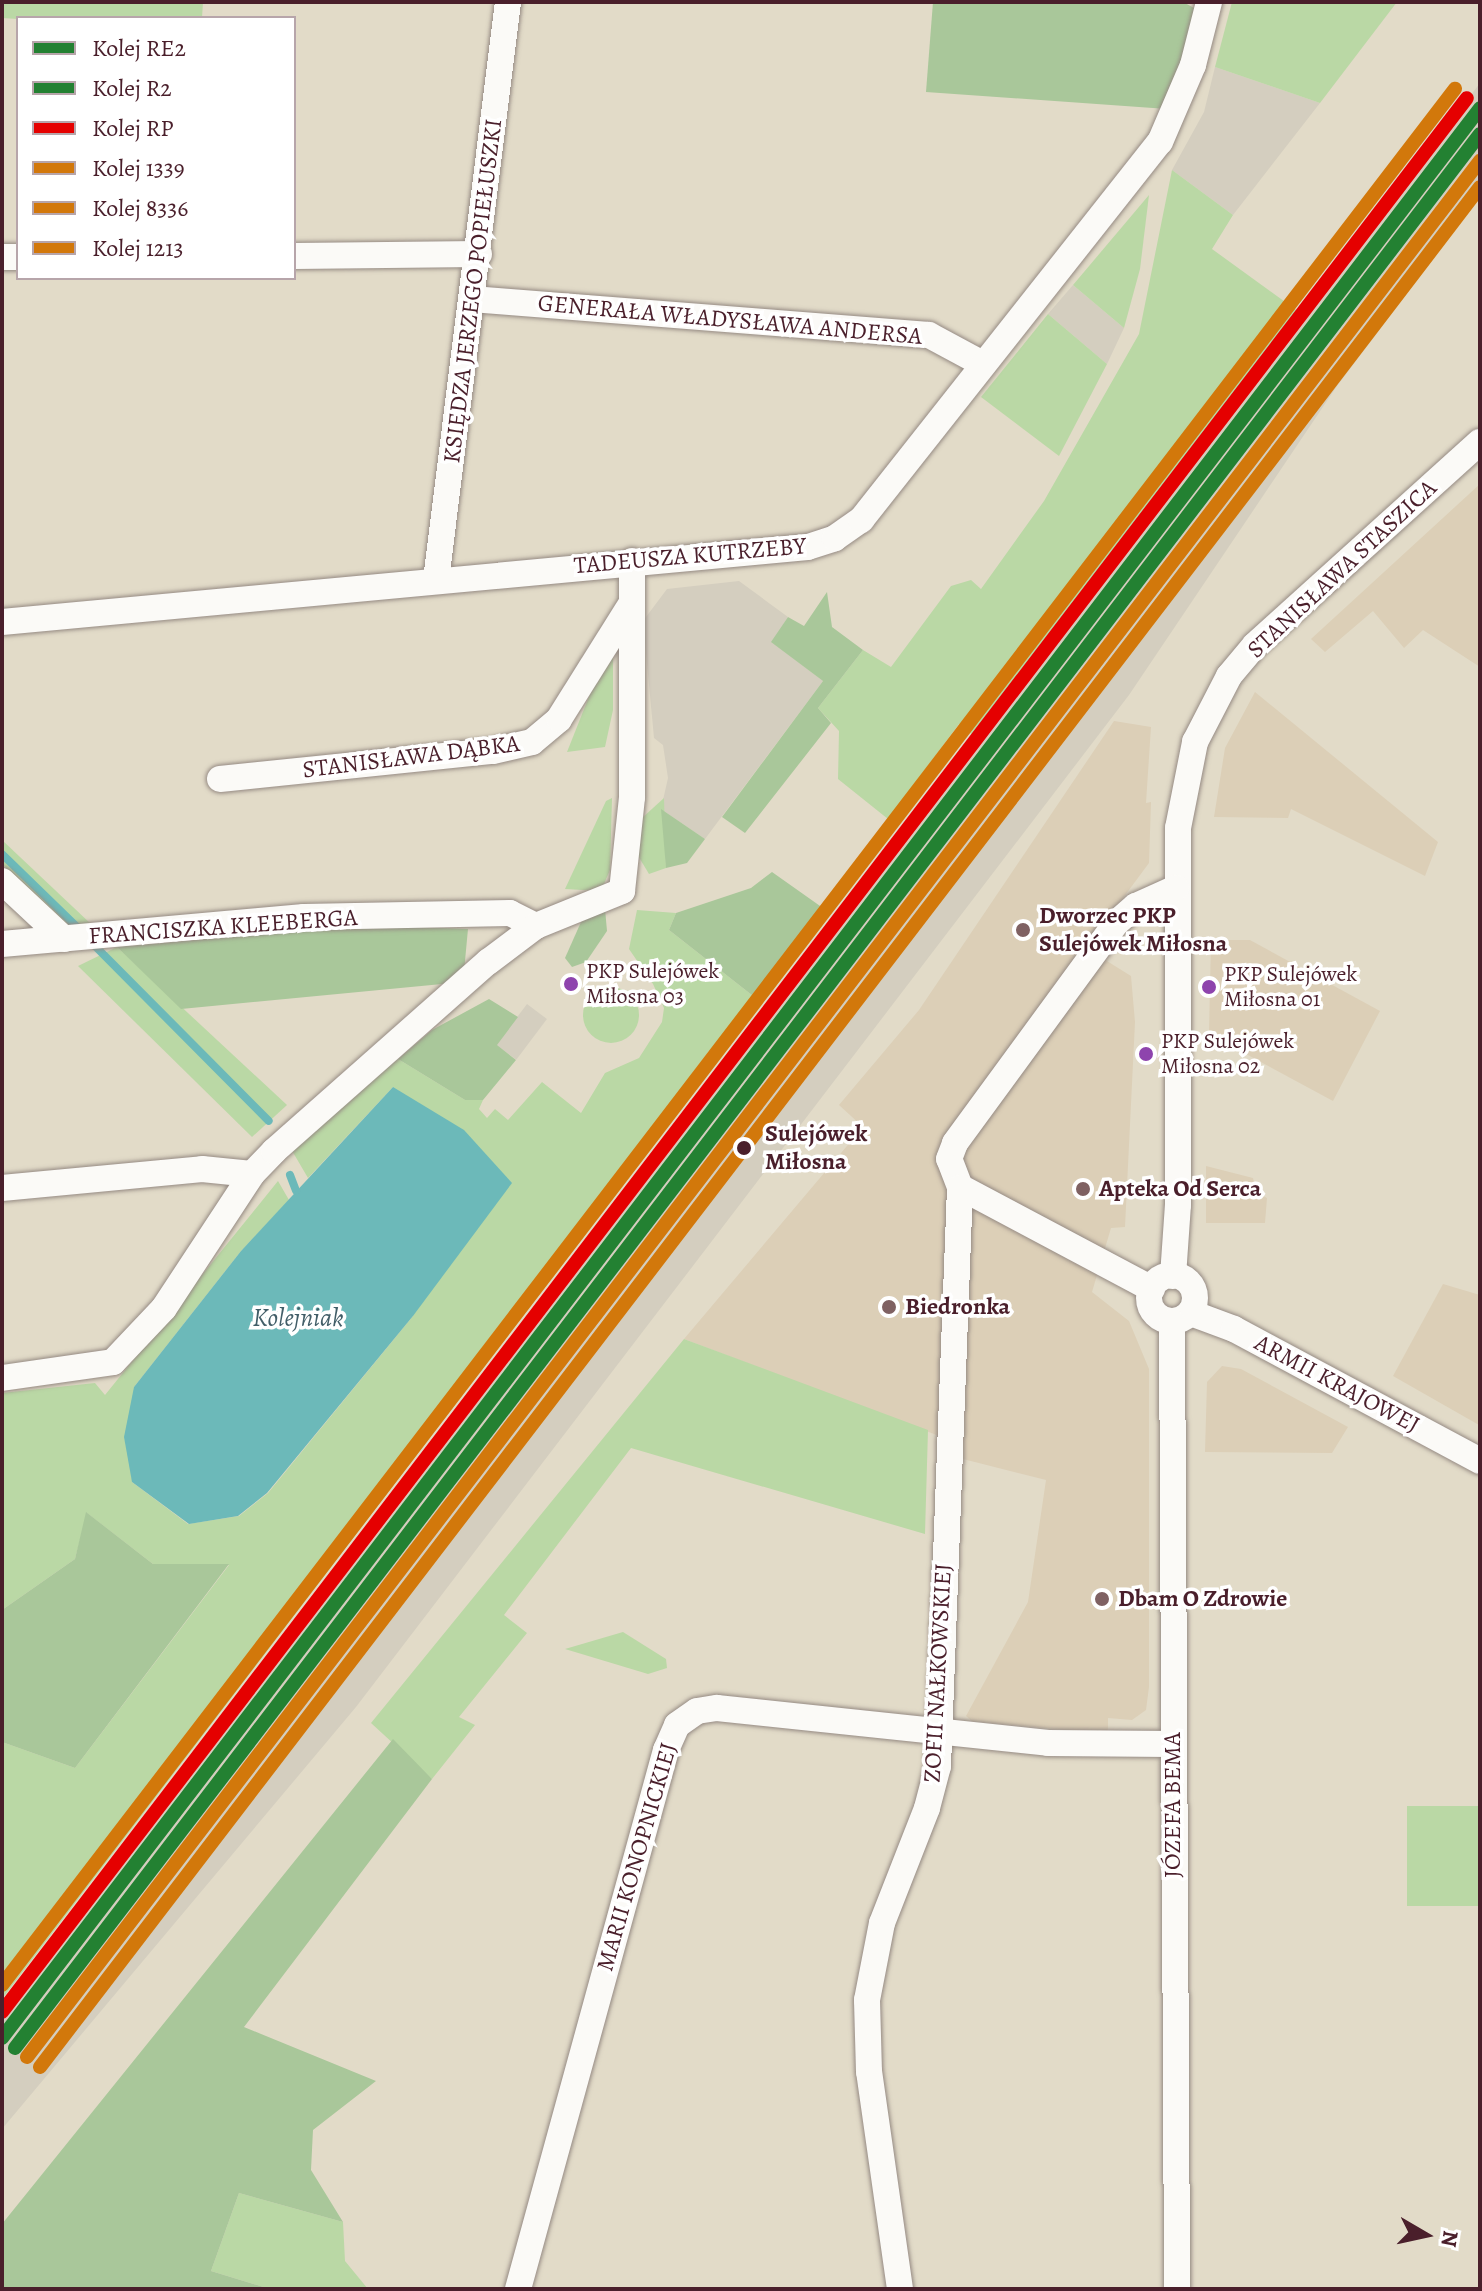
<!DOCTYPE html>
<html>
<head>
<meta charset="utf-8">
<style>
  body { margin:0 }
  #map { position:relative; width:1482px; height:2291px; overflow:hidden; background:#e2dbc8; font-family:Alegreya,serif }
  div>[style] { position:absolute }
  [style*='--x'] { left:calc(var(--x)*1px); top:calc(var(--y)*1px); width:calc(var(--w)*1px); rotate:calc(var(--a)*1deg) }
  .built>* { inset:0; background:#dccfb7 }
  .industrial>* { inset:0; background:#d4cebf; transform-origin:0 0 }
  .green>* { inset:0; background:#bad8a5; transform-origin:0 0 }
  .round { border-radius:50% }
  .forest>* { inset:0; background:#a9c79a }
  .water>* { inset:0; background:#6cb9b9 }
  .stream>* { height:8px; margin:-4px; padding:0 4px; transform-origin:4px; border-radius:4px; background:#6cb9b9 }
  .roads { filter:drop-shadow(0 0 2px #958a83) drop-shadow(0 0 2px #958a83) }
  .minor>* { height:26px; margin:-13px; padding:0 13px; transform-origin:13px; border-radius:13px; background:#fbfaf7 }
  .minor>.ring { margin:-13px; padding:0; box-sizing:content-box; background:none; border:26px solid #fbfaf7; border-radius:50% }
  .rail-1>* { height:14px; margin:-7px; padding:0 7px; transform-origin:7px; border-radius:7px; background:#238132 }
  .rail-2>* { height:14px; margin:-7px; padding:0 7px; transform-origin:7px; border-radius:7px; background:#238132 }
  .rail-3>* { height:14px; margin:-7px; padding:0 7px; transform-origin:7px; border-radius:7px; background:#e50000 }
  .rail-4>* { height:14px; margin:-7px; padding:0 7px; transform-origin:7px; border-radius:7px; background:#d2780b }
  .rail-5>* { height:14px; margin:-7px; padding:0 7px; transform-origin:7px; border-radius:7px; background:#d2780b }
  .rail-6>* { height:14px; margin:-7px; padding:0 7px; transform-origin:7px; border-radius:7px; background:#d2780b }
  .dots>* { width:22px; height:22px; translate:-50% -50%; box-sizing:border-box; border:4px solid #fff; border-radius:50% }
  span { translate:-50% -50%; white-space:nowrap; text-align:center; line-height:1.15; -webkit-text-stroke:7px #fff; paint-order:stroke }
  .bus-label { font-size:22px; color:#4a1f2b }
  .left { translate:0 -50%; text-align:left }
  .street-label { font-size:24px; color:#4a1f2b }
  .poi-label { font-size:24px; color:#4a1f2b; font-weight:700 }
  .stop-label { font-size:24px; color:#4a1f2b; font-weight:700 }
  .water-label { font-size:26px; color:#425e68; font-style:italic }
  .frame { position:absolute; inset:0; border:4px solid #4a1f2b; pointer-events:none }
  .legend { position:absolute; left:16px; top:16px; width:280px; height:264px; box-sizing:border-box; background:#fff; border:2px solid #b7a5aa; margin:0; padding:10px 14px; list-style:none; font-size:24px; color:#4a1f2b }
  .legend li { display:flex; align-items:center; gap:16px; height:40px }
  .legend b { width:40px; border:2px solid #b7a5aa }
  .north { position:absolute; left:1386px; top:2195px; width:80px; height:80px; -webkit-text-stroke:6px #fff; paint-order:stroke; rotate:99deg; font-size:22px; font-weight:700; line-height:32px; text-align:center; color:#4a1f2b }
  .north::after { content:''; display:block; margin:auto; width:28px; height:36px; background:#4a1f2b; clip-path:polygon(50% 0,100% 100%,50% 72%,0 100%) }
</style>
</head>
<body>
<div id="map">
  <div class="built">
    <i style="clip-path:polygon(1480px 484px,1480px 667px,1423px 630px,1404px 648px,1373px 611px,1325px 652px,1311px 639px)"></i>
    <i style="clip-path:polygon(1255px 692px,1438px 842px,1425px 876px,1291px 809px,1288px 818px,1214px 817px,1225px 748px)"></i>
    <i style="clip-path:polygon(1114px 721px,1151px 727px,1146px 803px,1151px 802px,1149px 863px,1086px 948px,1131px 976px,1135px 1022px,1125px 1227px,1111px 1228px,1092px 1292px,1129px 1321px,1149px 1369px,1149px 1687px,1146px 1710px,1132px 1720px,1108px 1718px,1108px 1734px,972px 1721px,966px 1716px,1028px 1602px,1046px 1480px,963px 1459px,963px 1445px,684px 1339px,863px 1127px,839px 1105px,919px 1010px)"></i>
    <i style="clip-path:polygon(1211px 940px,1250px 940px,1380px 1011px,1333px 1101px,1209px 1034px)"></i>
    <i style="clip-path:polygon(1206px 1166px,1253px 1178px,1256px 1192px,1267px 1198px,1265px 1223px,1206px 1223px)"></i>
    <i style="clip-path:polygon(1443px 1284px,1480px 1295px,1479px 1425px,1393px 1376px)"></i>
    <i style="clip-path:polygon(1222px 1366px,1241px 1369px,1348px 1427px,1332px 1453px,1205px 1452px,1207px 1382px)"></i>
  </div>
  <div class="industrial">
    <i style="clip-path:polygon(1215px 67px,1320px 103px,1233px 215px,1172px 170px,1204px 112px)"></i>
    <i style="clip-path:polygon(1480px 83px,1480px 197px,1337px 386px,1129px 695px,356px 1707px,2px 2129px,2px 2012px,358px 1545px,365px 1550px)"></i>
    <i style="clip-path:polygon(1073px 285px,1124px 328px,1107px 364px,1048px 314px)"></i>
    <i style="clip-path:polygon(739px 581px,788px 617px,772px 642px,823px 681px,705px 839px,661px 809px,668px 778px,663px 745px,654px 738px,643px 621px,667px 589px)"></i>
    <i style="left:527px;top:1004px;width:25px;height:51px;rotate:37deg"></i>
  </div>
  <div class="green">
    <i style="clip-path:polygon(2px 2px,203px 2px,202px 18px,18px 19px,2px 18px)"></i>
    <i style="clip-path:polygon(1232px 2px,1397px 2px,1320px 103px,1215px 67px)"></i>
    <i style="clip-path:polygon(1172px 170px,1233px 215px,1212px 249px,1299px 312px,974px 736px,959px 724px,888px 819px,838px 779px,839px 731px,818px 708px,863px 650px,891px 667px,951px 586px,971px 580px,981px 589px,1044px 501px,1139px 334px)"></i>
    <i style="clip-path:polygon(1149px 195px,1140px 269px,1124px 328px,1073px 285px)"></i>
    <i style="clip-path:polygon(1048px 314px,1107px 364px,1059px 456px,981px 397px)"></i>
    <i style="clip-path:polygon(613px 657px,613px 710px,605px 747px,567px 752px,598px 674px)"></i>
    <i style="clip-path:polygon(612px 798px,610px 870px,601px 891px,565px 889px,606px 801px)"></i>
    <i style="clip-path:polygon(664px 798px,666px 868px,649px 874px,637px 854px,642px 818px)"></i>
    <i style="clip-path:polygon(2px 840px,91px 924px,67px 928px,2px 864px)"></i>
    <i style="clip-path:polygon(637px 910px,676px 913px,669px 930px,762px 1003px,735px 1038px,709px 1051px,691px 1075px,686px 1102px,525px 1312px,500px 1324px,481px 1349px,475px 1378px,2px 1999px,2px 1742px,75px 1768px,229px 1565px,153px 1564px,87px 1513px,75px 1559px,2px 1610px,2px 1393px,95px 1383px,105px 1395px,278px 1181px,289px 1200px,241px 1251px,134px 1387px,132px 1482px,188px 1524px,239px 1516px,268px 1493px,413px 1316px,393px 1087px,308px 1178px,291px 1149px,398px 1059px,465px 1100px,483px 1100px,479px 1109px,487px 1118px,495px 1109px,508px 1120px,542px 1082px,581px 1113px,605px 1073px,639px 1058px,662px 1022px,664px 1008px,653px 984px,629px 949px)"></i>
    <i style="clip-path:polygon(117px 947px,287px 1105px,252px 1137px,78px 966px)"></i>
    <i class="round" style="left:583px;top:987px;width:56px;height:56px"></i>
    <i style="clip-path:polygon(684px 1339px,928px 1430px,925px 1534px,631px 1448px,504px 1615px,527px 1633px,459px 1717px,475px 1725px,432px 1779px,371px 1723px)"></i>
    <i style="clip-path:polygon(623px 1632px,666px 1659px,667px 1668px,648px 1674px,565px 1649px)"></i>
    <i style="left:1480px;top:1806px;width:100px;height:73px;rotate:90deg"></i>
    <i style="clip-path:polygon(239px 2193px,343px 2222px,345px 2261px,368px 2289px,270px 2289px,211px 2271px)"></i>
  </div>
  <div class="forest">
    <i style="clip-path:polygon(933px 2px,1183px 2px,1196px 9px,1167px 109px,926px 92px)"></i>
    <i style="clip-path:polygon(827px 592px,832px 627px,863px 650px,818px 708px,831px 723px,745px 833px,722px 817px,823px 681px,771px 642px,788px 617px,804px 626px)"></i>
    <i style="clip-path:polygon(661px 809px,705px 839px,687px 863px,666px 868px)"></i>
    <i style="clip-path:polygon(772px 872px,830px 913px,762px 1003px,669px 930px,676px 913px,751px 888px)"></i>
    <i style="clip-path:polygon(605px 909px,607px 931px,586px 962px,572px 967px,565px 958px,585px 913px)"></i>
    <i style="clip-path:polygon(365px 925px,468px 929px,463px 982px,181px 1009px,117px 947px)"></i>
    <i style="clip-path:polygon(489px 999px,518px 1017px,497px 1045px,516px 1060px,483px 1100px,465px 1100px,398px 1059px,432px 1030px)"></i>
    <i style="clip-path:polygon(86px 1512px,153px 1564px,229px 1564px,75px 1768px,2px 1742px,2px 1610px,75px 1559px)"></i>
    <i style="clip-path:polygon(393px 1739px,432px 1779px,244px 2027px,376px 2081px,313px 2130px,311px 2170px,343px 2222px,239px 2193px,211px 2271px,270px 2289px,2px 2289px,2px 2224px)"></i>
  </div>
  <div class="water">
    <i style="clip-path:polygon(393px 1087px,464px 1130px,512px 1183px,413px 1316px,267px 1493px,238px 1516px,189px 1524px,132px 1482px,124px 1437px,134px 1387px,241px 1251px)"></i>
  </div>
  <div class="stream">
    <i style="--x:2;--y:854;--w:103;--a:44.2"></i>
    <i style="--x:96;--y:947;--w:245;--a:45.2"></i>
    <i style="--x:290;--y:1175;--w:17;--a:69"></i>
  </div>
  <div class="roads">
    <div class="minor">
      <i style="--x:294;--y:256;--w:185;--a:-0.6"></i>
      <i style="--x:2;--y:257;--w:16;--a:0"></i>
      <i style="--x:472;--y:299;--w:458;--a:4.5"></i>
      <i style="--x:929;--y:335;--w:59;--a:28.3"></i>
      <i style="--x:436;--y:580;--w:582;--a:-82.9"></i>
      <i style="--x:2;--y:622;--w:809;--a:-5.32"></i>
      <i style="--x:808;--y:547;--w:28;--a:-18"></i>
      <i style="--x:835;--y:538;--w:32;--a:-35"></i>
      <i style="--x:861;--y:520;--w:482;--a:-51.7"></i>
      <i style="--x:1160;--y:142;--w:84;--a:-66.8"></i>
      <i style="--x:1193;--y:65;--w:65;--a:-75.7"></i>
      <i style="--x:220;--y:779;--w:274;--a:-5.9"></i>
      <i style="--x:493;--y:751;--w:40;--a:-13"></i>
      <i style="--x:532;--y:742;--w:35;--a:-40"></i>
      <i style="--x:559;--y:719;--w:136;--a:-57.9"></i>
      <i style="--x:2;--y:881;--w:85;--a:43.1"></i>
      <i style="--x:2;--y:944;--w:303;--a:-5.1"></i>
      <i style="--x:304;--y:917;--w:206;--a:-1.1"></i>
      <i style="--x:510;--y:913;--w:29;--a:27"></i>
      <i style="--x:2;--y:1188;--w:201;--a:-5.4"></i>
      <i style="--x:202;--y:1169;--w:50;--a:5.7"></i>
      <i class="ring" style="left:1149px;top:1275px;width:20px;height:20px"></i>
      <i style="--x:1173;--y:1276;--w:71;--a:-86"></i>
      <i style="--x:1178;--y:1205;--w:377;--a:-90"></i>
      <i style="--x:1178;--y:828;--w:88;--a:-78.8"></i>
      <i style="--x:1195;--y:742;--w:74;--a:-62.7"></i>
      <i style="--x:1229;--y:676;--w:40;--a:-50"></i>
      <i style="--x:1255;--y:645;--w:303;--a:-42.1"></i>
      <i style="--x:1152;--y:1289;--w:217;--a:-152"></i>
      <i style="--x:960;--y:1187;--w:30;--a:-111"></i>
      <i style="--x:949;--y:1159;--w:17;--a:-69"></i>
      <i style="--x:955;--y:1143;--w:271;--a:-53.8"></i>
      <i style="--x:1115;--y:924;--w:28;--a:-41"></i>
      <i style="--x:1136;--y:906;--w:44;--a:-24.2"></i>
      <i style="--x:1191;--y:1313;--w:46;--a:20.4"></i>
      <i style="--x:1234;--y:1329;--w:279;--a:28.2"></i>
      <i style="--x:1172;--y:1322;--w:967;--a:89.7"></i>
      <i style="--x:2;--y:1378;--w:112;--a:-8.2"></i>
      <i style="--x:113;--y:1362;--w:74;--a:-46.6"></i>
      <i style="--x:164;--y:1308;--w:160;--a:-56.7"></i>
      <i style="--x:252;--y:1174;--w:32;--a:-46"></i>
      <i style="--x:274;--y:1151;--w:286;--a:-41.5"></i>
      <i style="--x:488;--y:962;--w:60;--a:-36.9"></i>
      <i style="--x:536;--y:926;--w:93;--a:-22.1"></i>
      <i style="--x:622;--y:891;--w:95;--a:-83.9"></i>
      <i style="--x:632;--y:797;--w:236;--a:-90"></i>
      <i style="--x:518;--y:2289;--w:559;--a:-74.65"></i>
      <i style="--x:666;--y:1750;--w:27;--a:-66"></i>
      <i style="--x:677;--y:1725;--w:24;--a:-35"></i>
      <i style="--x:697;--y:1711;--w:20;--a:-9"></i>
      <i style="--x:717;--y:1708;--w:333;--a:6"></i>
      <i style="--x:1048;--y:1743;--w:124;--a:0.5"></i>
      <i style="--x:900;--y:2289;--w:219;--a:-98.1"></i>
      <i style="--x:869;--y:2072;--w:72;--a:-91.6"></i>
      <i style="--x:867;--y:2000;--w:78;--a:-79"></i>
      <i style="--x:882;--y:1923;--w:123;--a:-68.6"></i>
      <i style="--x:927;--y:1808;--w:43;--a:-75.3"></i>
      <i style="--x:938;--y:1766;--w:579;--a:-87.82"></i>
    </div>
  </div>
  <div class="rail-1">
    <i style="--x:2;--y:2038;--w:2431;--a:-52.55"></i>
  </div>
  <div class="rail-2">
    <i style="--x:15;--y:2048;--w:2410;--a:-52.57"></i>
  </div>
  <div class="rail-3">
    <i style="--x:2;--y:2012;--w:2410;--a:-52.57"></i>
  </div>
  <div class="rail-4">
    <i style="--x:27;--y:2057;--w:2389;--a:-52.54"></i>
  </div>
  <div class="rail-5">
    <i style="--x:2;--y:1985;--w:2389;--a:-52.54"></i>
  </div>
  <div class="rail-6">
    <i style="--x:40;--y:2067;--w:2368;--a:-52.55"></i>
  </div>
  <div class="dots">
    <i style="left:1023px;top:930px;background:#7f6162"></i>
    <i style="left:571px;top:984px;background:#8e44ad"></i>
    <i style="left:1209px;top:987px;background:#8e44ad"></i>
    <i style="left:1146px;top:1054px;background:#8e44ad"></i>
    <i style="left:744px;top:1148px;background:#4a1f2b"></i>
    <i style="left:1083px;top:1189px;background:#7f6162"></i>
    <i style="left:889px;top:1307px;background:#7f6162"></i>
    <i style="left:1102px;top:1599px;background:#7f6162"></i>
  </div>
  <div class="bus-label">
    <span class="left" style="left:586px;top:984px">PKP Sulejówek<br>Miłosna 03</span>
    <span class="left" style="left:1224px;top:987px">PKP Sulejówek<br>Miłosna 01</span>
    <span class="left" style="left:1161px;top:1054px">PKP Sulejówek<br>Miłosna 02</span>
  </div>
  <div class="street-label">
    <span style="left:473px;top:291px;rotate:-83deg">KSIĘDZA JERZEGO POPIEŁUSZKI</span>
    <span style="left:730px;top:320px;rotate:5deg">GENERAŁA WŁADYSŁAWA ANDERSA</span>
    <span style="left:690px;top:556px;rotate:-5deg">TADEUSZA KUTRZEBY</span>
    <span style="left:1342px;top:569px;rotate:-43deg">STANISŁAWA STASZICA</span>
    <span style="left:411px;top:757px;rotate:-7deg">STANISŁAWA DĄBKA</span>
    <span style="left:223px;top:927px;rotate:-4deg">FRANCISZKA KLEEBERGA</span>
    <span style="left:1337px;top:1384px;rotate:28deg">ARMII KRAJOWEJ</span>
    <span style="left:938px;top:1673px;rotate:-87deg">ZOFII NAŁKOWSKIEJ</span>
    <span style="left:1173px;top:1805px;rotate:-90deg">JÓZEFA BEMA</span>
    <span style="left:637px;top:1857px;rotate:-74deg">MARII KONOPNICKIEJ</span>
  </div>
  <div class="poi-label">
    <span class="left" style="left:1039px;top:930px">Dworzec PKP<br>Sulejówek Miłosna</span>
    <span class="left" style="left:1099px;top:1189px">Apteka Od Serca</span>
    <span class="left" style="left:905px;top:1307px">Biedronka</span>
    <span class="left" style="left:1118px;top:1599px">Dbam O Zdrowie</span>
  </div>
  <div class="stop-label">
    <span class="left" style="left:765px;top:1148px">Sulejówek<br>Miłosna</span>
  </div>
  <div class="water-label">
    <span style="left:298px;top:1318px">Kolejniak</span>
  </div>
  <div class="frame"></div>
  <ul class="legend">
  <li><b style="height:10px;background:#238132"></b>Kolej RE2</li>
  <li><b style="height:10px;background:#238132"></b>Kolej R2</li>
  <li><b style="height:10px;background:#e50000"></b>Kolej RP</li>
  <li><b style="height:10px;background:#d2780b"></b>Kolej 1339</li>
  <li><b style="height:10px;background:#d2780b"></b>Kolej 8336</li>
  <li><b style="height:10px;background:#d2780b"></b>Kolej 1213</li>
  </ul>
  <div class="north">N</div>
</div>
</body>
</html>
